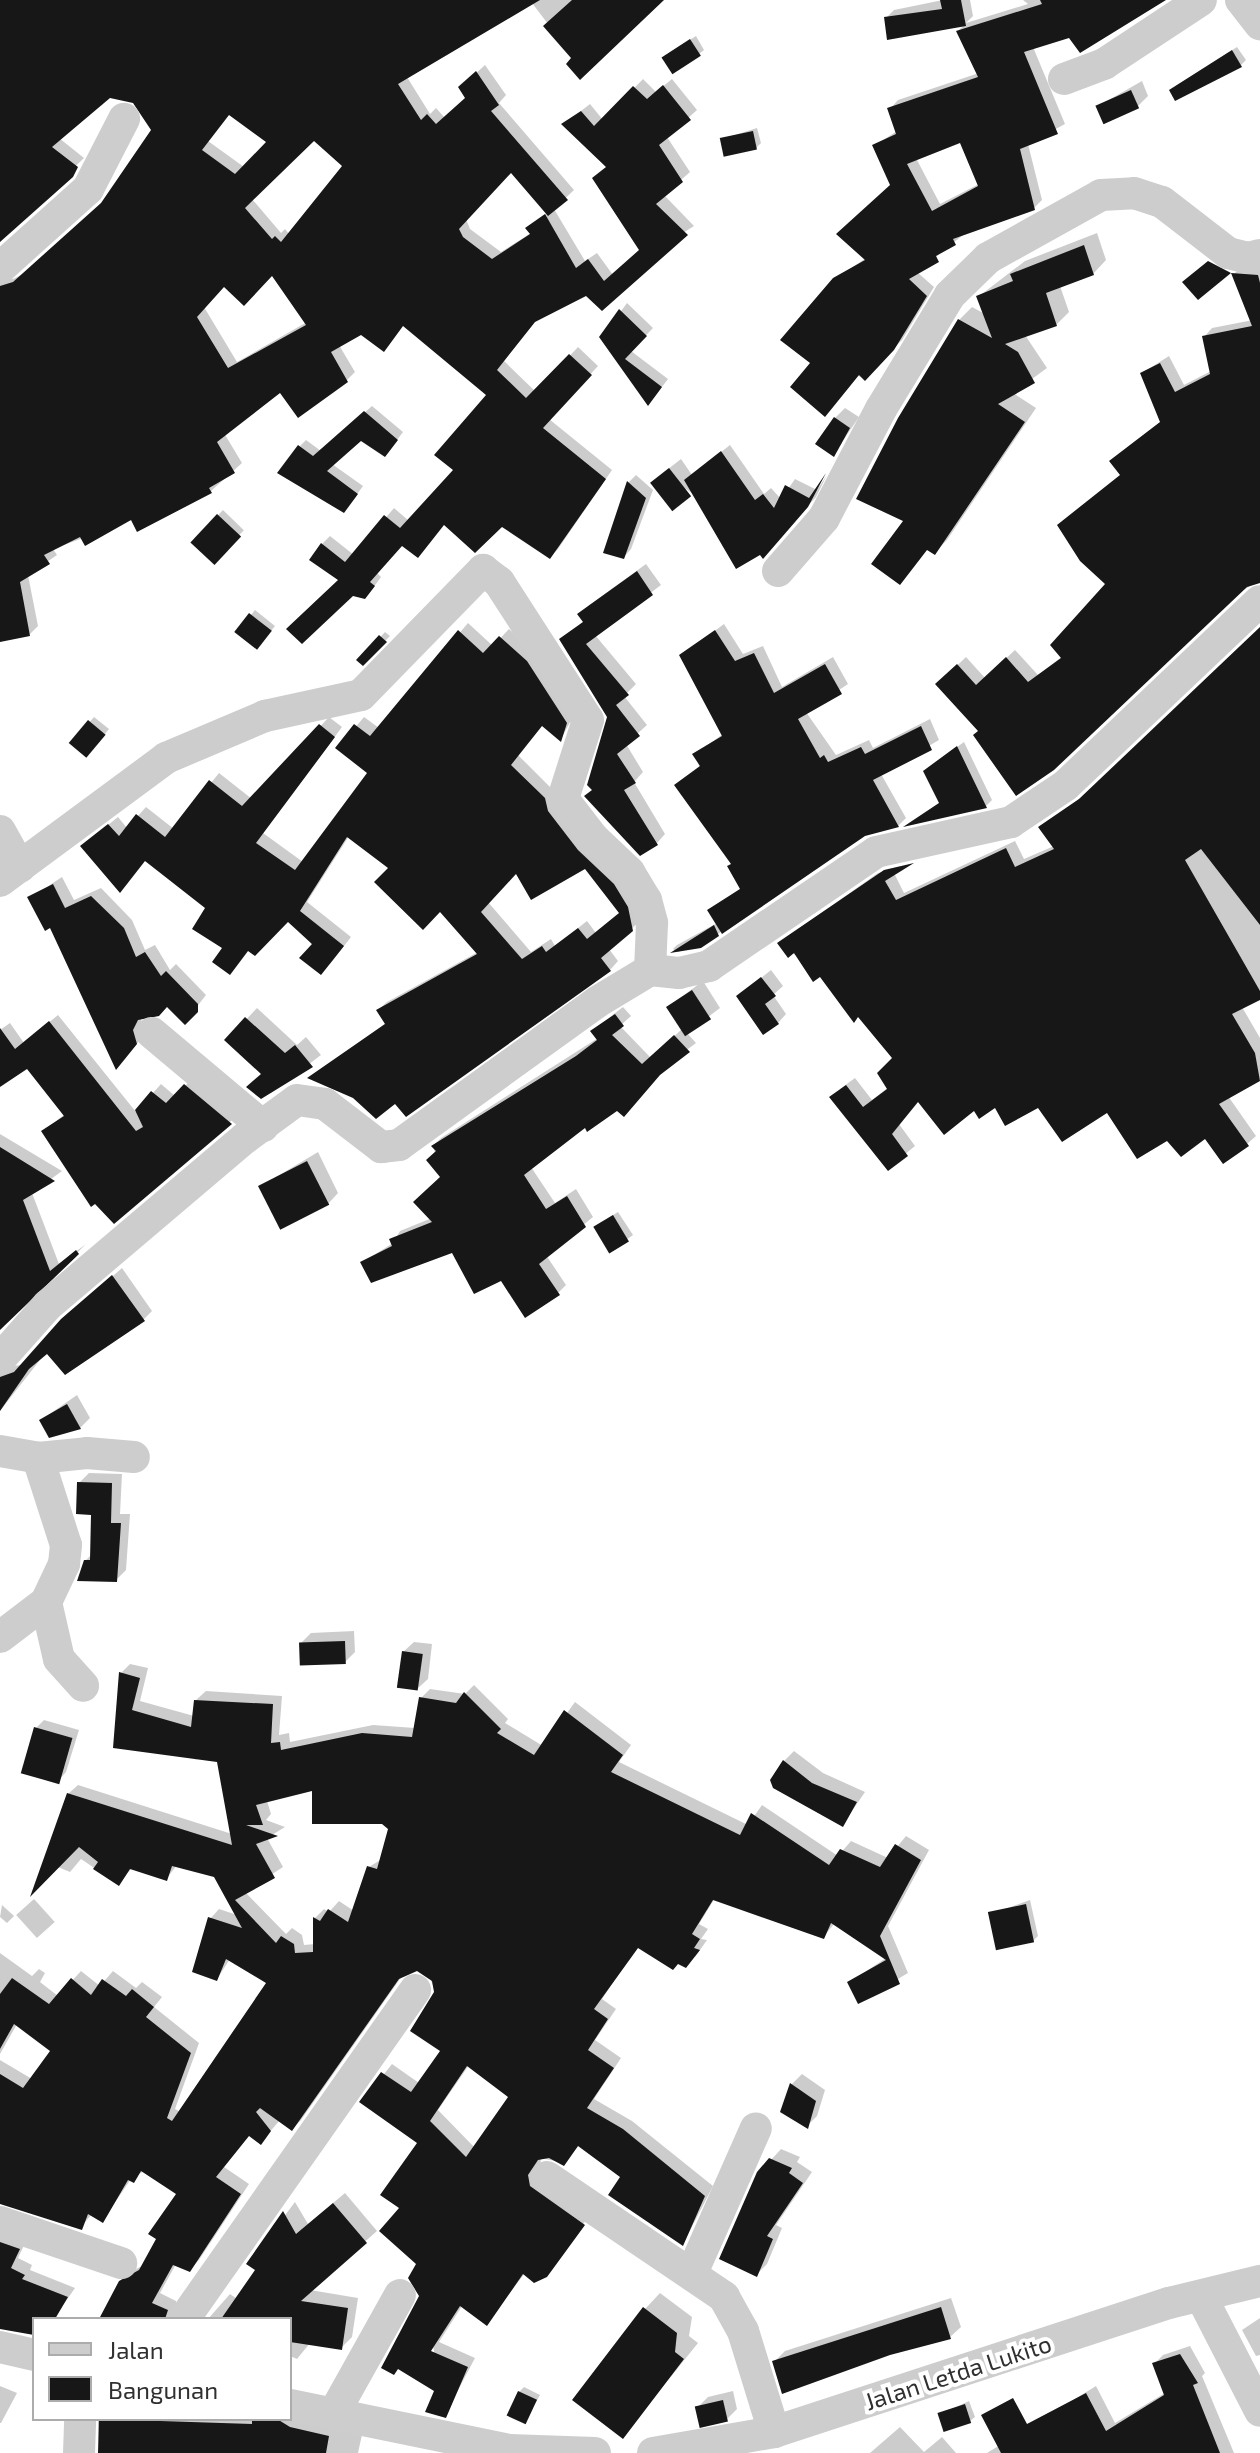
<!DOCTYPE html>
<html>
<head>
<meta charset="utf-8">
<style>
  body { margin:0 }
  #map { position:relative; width:1260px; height:2453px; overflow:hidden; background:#fff; font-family:"Exo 2",sans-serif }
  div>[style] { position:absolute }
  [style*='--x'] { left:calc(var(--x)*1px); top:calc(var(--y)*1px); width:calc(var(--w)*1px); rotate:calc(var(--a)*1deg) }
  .shadow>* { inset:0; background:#0003; transform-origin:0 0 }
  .building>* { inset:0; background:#171717; transform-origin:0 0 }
  .minor>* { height:32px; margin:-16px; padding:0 16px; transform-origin:16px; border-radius:16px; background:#cdcdcd }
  span { translate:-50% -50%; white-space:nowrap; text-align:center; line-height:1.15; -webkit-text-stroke:8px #fff; paint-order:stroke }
  .street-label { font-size:24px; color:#303030 }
  .legend { position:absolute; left:32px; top:2317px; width:260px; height:104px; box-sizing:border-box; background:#fff; border:2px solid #acacac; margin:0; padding:10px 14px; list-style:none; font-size:24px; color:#303030 }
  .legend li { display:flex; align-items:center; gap:16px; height:40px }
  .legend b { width:40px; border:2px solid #acacac }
</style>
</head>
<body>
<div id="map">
  <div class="shadow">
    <i style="clip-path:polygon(evenodd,0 0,663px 0,574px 58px,532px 3px,407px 77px,430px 114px,436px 108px,445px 118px,467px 98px,461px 87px,485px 65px,506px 95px,499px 103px,574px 190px,554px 209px,585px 261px,597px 253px,613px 275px,641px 250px,608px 166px,564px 124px,590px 104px,603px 120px,643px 79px,656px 92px,672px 79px,697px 110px,667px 137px,690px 172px,664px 195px,694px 226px,586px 294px,537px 319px,504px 361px,536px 392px,578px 347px,598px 366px,549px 419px,612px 470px,558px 549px,550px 557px,501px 524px,445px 523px,402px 544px,377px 573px,381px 577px,373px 588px,341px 579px,322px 544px,330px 536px,354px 555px,394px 508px,409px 521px,455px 470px,488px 395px,404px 325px,361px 332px,339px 345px,355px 372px,347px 380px,280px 390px,224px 433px,242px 463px,211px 491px,53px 549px,57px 555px,28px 575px,38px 626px,30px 634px,0 639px,0 275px,13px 279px,23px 274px,104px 202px,153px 130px,135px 101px,109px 96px,59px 138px,84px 158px,0 239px,0 0,230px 113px,270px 142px,244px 167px,208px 141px,230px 113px,0 0,314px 138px,345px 165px,289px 234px,285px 229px,281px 233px,252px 199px,314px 138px,0 0,511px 171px,547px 212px,531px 233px,501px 252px,470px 229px,466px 219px,511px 171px,0 0,273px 273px,307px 322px,237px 362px,204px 307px,224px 285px,273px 273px)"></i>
    <i style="clip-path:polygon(evenodd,943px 0,970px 0,973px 16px,966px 23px,1028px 4px,1023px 0,1163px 0,1080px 50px,1070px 35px,1033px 47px,1065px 124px,1028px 144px,1042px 200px,1034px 208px,963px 235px,917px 272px,934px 287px,902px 340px,865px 378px,813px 363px,834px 280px,866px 258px,892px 184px,874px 146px,897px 131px,890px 109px,898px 100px,979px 73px,958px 31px,965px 24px,886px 18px,894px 10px,943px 0,961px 140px,979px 184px,940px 204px,916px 158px,961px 140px)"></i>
    <i style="clip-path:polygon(696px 36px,704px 50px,699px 54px,669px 53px)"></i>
    <i style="clip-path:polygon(1237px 47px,1246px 60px,1241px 65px,1176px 99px,1176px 86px)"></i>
    <i style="clip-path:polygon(1142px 81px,1148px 96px,1137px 107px,1098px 106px)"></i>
    <i style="clip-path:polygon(757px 128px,761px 143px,756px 148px,722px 139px)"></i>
    <i style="clip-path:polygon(1097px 233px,1106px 260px,1093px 274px,1060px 286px,1069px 312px,1056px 325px,1025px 335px,1047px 368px,1013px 393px,1036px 408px,947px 540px,934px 553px,928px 548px,899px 583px,906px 520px,959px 320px,972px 307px,985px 314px,978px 297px,1025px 261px)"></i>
    <i style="clip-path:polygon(1242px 266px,1260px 267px,1260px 581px,980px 730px,938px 684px,966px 657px,985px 678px,1015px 650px,1038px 675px,1063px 656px,1107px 584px,1122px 474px,1112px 461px,1162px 421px,1142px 373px,1169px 356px,1184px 385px,1211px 371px,1204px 337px,1212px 328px,1253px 320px,1234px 274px)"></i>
    <i style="clip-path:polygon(627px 303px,653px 328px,631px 351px,668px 379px,655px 396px,602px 337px)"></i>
    <i style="clip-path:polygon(372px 406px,403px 432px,391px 448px,361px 438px,332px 464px,363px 486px,350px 504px,300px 446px,306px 440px,321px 451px)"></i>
    <i style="clip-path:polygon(845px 408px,859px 417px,834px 454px,835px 418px)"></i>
    <i style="clip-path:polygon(730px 445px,764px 494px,771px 488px,781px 499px,795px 479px,817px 490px,827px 475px,816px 497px,771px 548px,663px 473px,681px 459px,692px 475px)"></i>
    <i style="clip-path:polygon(636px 475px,653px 490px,631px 549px,624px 557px,606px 551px,629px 482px)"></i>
    <i style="left:223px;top:510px;width:29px;height:44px;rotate:44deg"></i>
    <i style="clip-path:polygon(646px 564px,661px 585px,595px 635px,636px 684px,624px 696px,647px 725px,626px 744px,643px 772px,634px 782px,665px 834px,657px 843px,593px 790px,609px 717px,561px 640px,584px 621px,580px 614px,588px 606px)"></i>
    <i style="clip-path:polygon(255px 610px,275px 626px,262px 642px,251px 615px)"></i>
    <i style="clip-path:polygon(evenodd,468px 623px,493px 646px,509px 629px,536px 653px,575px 713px,561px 739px,543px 724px,518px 755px,552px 789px,622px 876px,640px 921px,609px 949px,618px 961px,610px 970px,406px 1114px,396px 1101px,354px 1096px,311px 1077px,386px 1023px,378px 1010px,387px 1002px,478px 952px,440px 909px,391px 868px,349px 836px,307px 902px,351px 937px,330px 964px,288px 919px,249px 949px,230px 973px,208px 907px,146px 859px,82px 846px,118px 817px,127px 828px,146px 807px,174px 829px,219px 773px,252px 799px,329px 717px,342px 727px,263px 833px,303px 862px,370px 772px,338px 748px,364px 717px,379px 728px,468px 623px,586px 867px,621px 912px,596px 933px,587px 921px,555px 946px,551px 939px,531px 952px,488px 902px,517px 871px,586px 867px)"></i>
    <i style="clip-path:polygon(724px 624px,743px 654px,763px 646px,782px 687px,833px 657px,848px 684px,806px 712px,836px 755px,869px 740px,873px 748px,930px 719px,939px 740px,881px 774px,906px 818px,898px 826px,864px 834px,718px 934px,678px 952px,673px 949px,677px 945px,717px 923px,709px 911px,741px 888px,695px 754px,723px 734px,682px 655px)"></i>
    <i style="clip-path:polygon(1260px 629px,1260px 997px,1242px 1007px,1260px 1038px,1260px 1079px,1228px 1096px,1256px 1136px,1247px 1144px,1205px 1136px,1168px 1139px,1107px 1110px,1039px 1105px,974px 1108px,918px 1100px,899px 1124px,915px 1146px,888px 1168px,840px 1089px,855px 1078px,872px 1100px,889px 1087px,895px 1058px,821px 974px,779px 943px,878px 873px,903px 868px,894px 873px,904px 893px,1015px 841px,1024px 859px,1054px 846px,1041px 827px,1090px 791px)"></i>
    <i style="clip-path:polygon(385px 632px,390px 636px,363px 663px,359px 660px)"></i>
    <i style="clip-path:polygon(94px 717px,109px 729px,91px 751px,71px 743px)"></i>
    <i style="clip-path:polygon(964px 742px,992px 800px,986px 806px,909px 823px,941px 802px,932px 765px)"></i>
    <i style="clip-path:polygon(62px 877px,74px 900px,101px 888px,132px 920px,145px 950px,155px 945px,170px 970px,176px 964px,206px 995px,185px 1022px,168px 1005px,141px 1019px,145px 1034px,124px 1059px,51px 926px,30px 898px)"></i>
    <i style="clip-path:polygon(771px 970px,783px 986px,773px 995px,786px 1014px,778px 1023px,739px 996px)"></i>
    <i style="clip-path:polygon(703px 981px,720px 1008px,687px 1033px,696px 1043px,531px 1167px,555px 1203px,576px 1189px,593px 1217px,546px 1255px,566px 1285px,558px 1293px,502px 1278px,453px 1250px,363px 1262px,393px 1243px,400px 1231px,432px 1218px,442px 1177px,433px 1146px,441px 1138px,598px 1038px,592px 1031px,623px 1007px,631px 1016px,620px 1026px,651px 1058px,683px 1028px,669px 1006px)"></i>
    <i style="clip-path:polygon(257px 1008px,297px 1045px,306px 1037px,321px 1055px,271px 1093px,263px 1073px,227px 1040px)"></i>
    <i style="clip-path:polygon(58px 1015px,136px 1112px,161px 1084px,175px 1096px,193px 1078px,238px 1115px,114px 1221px,44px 1131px,65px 1114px,27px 1066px,0 1079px,0 1030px,10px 1023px,24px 1043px)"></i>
    <i style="clip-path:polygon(0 1134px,62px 1171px,32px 1193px,59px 1264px,86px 1244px,0 1329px)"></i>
    <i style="clip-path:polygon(318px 1152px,338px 1193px,328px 1204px,261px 1186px)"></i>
    <i style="clip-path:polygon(618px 1212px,633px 1235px,611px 1251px,600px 1223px)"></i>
    <i style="clip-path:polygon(122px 1268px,152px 1311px,143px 1320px,47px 1351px,0 1411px,0 1367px,23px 1365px,63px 1320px)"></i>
    <i style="clip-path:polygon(77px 1395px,90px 1418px,80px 1428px,41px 1420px)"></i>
    <i style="clip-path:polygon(89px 1473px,122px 1474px,120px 1514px,130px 1514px,126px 1570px,116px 1580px,85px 1561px,92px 1554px,93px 1513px,79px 1483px)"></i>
    <i style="clip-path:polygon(354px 1631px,355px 1652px,345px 1662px,301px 1643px,311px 1633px)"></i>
    <i style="clip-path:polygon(414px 1642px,432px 1644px,428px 1679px,417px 1689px,403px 1652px)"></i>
    <i style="clip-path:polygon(evenodd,130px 1664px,148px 1668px,140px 1701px,194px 1716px,196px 1700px,206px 1691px,282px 1696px,279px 1735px,289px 1733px,290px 1742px,373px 1725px,415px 1728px,421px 1698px,430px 1689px,465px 1694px,474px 1685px,508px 1719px,505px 1723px,543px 1746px,575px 1702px,631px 1745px,619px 1762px,748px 1825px,762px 1805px,838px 1856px,851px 1841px,888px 1858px,906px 1836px,929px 1850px,888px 1926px,908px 1973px,859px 2002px,850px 1982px,886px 1958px,835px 1923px,823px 1937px,715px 1898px,699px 1924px,708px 1929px,701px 1939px,707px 1940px,695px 1957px,638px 1945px,602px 1999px,616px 2009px,595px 2040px,621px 2058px,594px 2099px,632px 2121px,713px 2186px,683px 2244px,623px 2177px,580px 2144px,564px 2163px,541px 2158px,539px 2177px,589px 2216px,549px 2271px,525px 2273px,487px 2323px,462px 2306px,439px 2342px,475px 2358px,445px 2415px,419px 2264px,402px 2208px,420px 2142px,362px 2102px,392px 2064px,419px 2083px,442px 2050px,436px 1993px,428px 1973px,416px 1969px,402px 1976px,301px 2120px,292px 2129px,280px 2120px,261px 2142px,250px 2134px,224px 2167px,249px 2184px,199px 2260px,190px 2269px,176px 2264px,160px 2293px,176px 2301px,177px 2319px,102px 2319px,130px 2272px,144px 2265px,179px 2193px,144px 2171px,131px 2179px,103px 2220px,92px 2214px,81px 2227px,0 2203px,0 2060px,32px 2079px,53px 2051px,17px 2024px,0 2054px,0 1953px,32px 1976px,39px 1969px,45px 1973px,40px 1982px,58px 1996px,81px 1971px,100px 1986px,113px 1971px,136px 1988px,142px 1982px,162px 1997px,154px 2007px,199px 2043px,175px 2109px,181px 2112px,269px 1982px,230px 1959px,217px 1979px,210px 1919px,219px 1909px,237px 1915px,216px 1875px,177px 1865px,167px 1878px,132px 1868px,118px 1884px,81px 1859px,70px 1872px,46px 1862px,68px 1794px,78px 1785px,232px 1834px,219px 1760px,115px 1747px,121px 1673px,130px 1664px,314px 1789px,391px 1828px,382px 1859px,369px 1867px,354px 1911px,339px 1901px,329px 1912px,324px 1909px,315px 1918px,315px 1944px,304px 1945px,302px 1935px,292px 1928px,286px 1934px,245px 1892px,283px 1867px,267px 1838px,285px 1827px,266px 1820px,271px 1814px,267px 1801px,314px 1789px,130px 1664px,469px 2065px,511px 2096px,475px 2148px,438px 2110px,469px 2065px)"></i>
    <i style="clip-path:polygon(44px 1720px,79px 1730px,66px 1772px,59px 1780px,36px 1728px)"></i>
    <i style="clip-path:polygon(794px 1751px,823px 1773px,865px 1792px,843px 1824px,784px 1761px)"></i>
    <i style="left:34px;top:1899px;width:31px;height:24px;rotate:48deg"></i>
    <i style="clip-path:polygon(1030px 1900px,1038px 1936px,1033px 1941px,991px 1914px)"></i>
    <i style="clip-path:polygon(2px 1905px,14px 1916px,7px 1923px,0 1917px)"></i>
    <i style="clip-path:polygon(802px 2074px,825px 2090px,817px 2116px,807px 2126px,783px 2111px,792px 2084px)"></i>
    <i style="clip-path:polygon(781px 2149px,800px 2157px,797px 2162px,812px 2172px,776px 2225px,782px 2228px,767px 2264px,757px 2274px,771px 2160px)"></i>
    <i style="clip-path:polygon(345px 2193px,377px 2231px,310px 2290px,358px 2298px,352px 2337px,341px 2348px,310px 2343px,297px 2359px,290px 2356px,290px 2319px,208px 2319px,230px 2294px,237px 2299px,258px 2270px,249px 2263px,295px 2202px,308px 2224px)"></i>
    <i style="clip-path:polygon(0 2228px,27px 2239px,18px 2258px,32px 2265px,30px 2270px,75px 2288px,54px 2318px,34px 2319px,34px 2333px,0 2322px)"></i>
    <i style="clip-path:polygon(660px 2293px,692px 2317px,689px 2336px,698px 2343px,623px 2436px,645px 2309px)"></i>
    <i style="clip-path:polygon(951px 2298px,961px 2327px,950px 2337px,774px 2362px,785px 2351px)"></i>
    <i style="clip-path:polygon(1260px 2318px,1260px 2355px,1256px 2356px,1242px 2330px)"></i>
    <i style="clip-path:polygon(1190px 2346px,1205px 2373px,1202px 2376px,1234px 2453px,987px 2453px,1096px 2386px,1115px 2423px,1165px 2393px,1154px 2364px,1163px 2355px)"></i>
    <i style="clip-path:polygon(0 2386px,17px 2393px,1px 2423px,0 2423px)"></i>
    <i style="clip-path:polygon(524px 2387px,540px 2395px,525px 2422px,519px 2392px)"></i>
    <i style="clip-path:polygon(733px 2391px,737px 2409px,727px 2419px,697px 2408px,708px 2397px)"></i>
    <i style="clip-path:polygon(969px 2401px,975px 2417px,970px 2421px,941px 2414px)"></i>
    <i style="clip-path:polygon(98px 2419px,290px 2419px,363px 2430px,358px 2453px,99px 2453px)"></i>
    <i style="clip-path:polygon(900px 2427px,924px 2452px,942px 2437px,956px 2453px,870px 2453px)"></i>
  </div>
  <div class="building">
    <i style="clip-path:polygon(evenodd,0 0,540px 0,398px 84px,421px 120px,427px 114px,436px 124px,465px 98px,458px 87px,476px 71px,499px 105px,491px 111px,568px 200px,548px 216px,511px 173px,459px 229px,463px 237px,492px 259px,530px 234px,525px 228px,545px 214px,576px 268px,588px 259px,604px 281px,639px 250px,592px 178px,606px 167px,561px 124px,581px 111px,594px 126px,633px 86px,647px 99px,663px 85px,691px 120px,659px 145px,683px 182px,656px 204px,688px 235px,602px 311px,586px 296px,535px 322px,497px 370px,526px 398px,569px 354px,592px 375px,543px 428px,606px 479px,550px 559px,502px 527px,475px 553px,444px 525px,418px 558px,402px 546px,370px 582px,375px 586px,365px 599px,353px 596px,302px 644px,286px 629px,338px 580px,309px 560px,321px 543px,345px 562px,384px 515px,400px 528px,453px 470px,434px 455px,486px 395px,403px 326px,384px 352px,361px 335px,331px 352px,348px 382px,298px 418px,280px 393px,217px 442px,235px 473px,209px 488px,212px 493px,137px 532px,131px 520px,85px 546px,80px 537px,44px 555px,50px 564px,20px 582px,30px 636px,0 642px,0 286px,13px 282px,101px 203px,151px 130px,133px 103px,110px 98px,52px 147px,78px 167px,73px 177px,0 242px,0 0,229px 115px,266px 142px,235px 174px,202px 150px,229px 115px,0 0,314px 141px,342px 166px,281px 242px,275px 236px,272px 239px,245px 208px,314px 141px,0 0,272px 276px,306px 325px,228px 368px,197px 317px,224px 287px,244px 306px,272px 276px)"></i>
    <i style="clip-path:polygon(572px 0,664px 0,580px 80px,566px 64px,571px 58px,543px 26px)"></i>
    <i style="clip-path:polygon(940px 0,961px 0,966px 26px,887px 40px,884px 17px,942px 9px)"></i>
    <i style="clip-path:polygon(evenodd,1040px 0,1166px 0,1080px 53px,1069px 38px,1024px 52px,1058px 134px,1020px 149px,1035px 210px,953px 239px,956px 245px,936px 256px,939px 262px,909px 279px,927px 296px,894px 350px,865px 381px,859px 375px,825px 417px,790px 387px,810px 363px,780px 340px,833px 278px,865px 260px,836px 234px,890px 185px,872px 145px,896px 134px,887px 108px,978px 77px,956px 31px,1042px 4px,1040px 0,960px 143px,978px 186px,932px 211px,907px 164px,960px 143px)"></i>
    <i style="left:690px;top:39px;width:20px;height:34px;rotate:57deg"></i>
    <i style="clip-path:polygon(1232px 50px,1242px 67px,1175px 101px,1169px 90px)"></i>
    <i style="left:1131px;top:90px;width:20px;height:39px;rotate:66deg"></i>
    <i style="left:753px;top:131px;width:19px;height:34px;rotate:78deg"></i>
    <i style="clip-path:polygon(1084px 245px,1094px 275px,1046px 293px,1057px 326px,1005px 344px,1018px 352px,1035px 383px,998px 404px,1025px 422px,935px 555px,927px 550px,900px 585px,871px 564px,903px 521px,856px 499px,898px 418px,958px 319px,992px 338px,976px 296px,1013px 281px,1010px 274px)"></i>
    <i style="clip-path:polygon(1208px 261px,1231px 273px,1198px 300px,1182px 282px)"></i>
    <i style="clip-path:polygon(1231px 273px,1258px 275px,1260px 283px,1260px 583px,1247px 587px,1054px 770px,1016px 796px,973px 735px,978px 731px,935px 684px,957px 664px,976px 685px,1006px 657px,1028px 682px,1061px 658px,1050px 645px,1105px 584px,1080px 561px,1057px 525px,1120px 475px,1109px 461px,1160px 422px,1140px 373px,1160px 363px,1175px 392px,1210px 374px,1202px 336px,1252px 326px)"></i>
    <i style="clip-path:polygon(619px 309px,647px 336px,625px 359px,662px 387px,648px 406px,599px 337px)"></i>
    <i style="clip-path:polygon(364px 411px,398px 440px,385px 457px,361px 441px,327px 471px,358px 494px,344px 513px,277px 473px,298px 445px,313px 456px)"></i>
    <i style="clip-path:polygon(834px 417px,850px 428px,834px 457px,815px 444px)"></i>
    <i style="clip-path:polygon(721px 451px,755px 500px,763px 494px,774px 508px,785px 485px,809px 498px,826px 473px,808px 507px,763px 559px,760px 555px,736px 569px,684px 480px)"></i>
    <i style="left:669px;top:468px;width:36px;height:24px;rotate:52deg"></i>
    <i style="clip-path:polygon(627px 481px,646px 498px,624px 559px,603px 553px)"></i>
    <i style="left:217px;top:514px;width:33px;height:39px;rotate:43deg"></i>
    <i style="clip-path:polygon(637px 571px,653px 595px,586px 644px,629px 695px,616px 705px,640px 736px,617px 754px,636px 783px,624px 790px,658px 845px,640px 856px,584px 796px,592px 790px,587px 785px,607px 717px,559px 639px,583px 622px,577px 614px)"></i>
    <i style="left:249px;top:613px;width:29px;height:24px;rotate:38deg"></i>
    <i style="clip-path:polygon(1260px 627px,1260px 925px,1201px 849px,1185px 860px,1260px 991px,1260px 1000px,1232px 1014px,1255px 1053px,1260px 1081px,1219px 1104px,1249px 1146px,1223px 1164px,1205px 1139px,1181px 1157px,1167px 1141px,1137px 1159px,1107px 1113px,1062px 1142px,1038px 1108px,1005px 1126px,995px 1108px,979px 1119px,974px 1111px,944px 1135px,918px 1102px,892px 1134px,908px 1156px,888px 1171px,829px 1097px,846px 1085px,863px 1107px,887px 1089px,877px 1073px,892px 1058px,858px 1017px,854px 1023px,820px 977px,813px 982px,794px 953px,788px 958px,777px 943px,884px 870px,914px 863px,885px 881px,896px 900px,1006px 848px,1015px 867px,1054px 849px,1038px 827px,1079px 799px)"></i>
    <i style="clip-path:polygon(evenodd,458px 630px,483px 653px,499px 636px,527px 661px,567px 723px,561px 742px,542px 726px,511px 765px,545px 798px,548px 811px,578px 850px,614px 884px,628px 907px,633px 931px,601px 958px,611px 971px,406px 1117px,395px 1104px,376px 1119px,353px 1098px,307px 1078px,385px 1024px,376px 1010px,477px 954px,440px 912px,423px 930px,374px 882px,388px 868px,347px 837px,300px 911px,344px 946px,321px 975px,299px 958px,312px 944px,288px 922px,255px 956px,248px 951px,230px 975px,212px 962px,222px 948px,192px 929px,205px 908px,145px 861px,120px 893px,80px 846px,108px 824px,119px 836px,136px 814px,165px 837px,209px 780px,242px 806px,319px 724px,335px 737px,256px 843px,295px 870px,367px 773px,335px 748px,354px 724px,370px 736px,458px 630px,585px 869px,619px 913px,587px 939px,578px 928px,546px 952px,542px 946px,522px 959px,481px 912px,516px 874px,531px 900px,585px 869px)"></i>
    <i style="clip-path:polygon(715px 630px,735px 661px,754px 653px,774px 693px,825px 664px,842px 694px,798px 719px,820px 758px,824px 755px,828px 762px,861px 747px,865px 754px,921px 726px,932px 750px,873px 780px,899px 827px,865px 836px,722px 934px,707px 910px,740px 889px,727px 866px,731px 864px,674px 785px,700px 766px,692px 754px,722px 736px,679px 655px)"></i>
    <i style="clip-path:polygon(379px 635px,387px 642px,363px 666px,356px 660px)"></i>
    <i style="left:88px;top:720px;width:23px;height:30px;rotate:40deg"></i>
    <i style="clip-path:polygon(957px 746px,987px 808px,903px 827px,939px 803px,923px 771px)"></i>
    <i style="clip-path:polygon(53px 884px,65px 908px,91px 896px,124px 928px,136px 957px,145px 952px,161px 976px,166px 971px,198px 1004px,198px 1012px,185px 1025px,167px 1007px,159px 1016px,138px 1020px,133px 1030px,137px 1044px,116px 1070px,50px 928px,45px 931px,27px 897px)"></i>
    <i style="clip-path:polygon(714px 925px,719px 936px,701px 948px,670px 953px)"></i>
    <i style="clip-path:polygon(761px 977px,776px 996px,765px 1004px,779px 1024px,763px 1035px,736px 996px)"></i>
    <i style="left:692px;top:990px;width:35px;height:31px;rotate:57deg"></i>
    <i style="clip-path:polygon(615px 1014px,624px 1026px,612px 1035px,642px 1064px,674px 1035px,690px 1052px,660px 1075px,624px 1117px,617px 1111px,587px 1132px,585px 1128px,524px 1175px,546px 1209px,567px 1196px,586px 1227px,539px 1264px,560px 1295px,525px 1318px,501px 1281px,474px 1294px,452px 1253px,371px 1283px,360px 1262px,392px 1246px,389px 1239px,432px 1222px,413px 1202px,440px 1177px,426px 1160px,436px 1151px,431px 1146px,576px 1056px,597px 1040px,590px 1031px)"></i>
    <i style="clip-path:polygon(245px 1017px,285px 1053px,295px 1045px,313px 1067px,261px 1099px,246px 1087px,261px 1074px,224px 1040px)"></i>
    <i style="clip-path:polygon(49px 1021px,136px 1131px,143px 1127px,135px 1110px,151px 1091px,166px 1103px,184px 1084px,232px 1124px,114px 1224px,95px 1204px,91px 1207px,41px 1131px,64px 1116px,27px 1069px,0 1087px,0 1028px,15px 1049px)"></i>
    <i style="clip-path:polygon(0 1147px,55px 1181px,23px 1200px,50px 1271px,76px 1250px,79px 1254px,0 1330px)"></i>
    <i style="left:307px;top:1161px;width:49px;height:55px;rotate:63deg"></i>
    <i style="left:613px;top:1215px;width:31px;height:23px;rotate:59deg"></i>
    <i style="clip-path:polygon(112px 1275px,145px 1321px,65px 1375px,47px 1354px,29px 1369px,0 1411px,0 1377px,14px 1372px,61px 1319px)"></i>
    <i style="clip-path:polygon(67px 1404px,81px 1429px,49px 1438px,39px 1420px)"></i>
    <i style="clip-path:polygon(77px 1482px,112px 1483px,111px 1523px,121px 1523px,117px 1582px,77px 1581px,84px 1560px,90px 1560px,91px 1515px,76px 1514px)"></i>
    <i style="left:345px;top:1641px;width:23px;height:46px;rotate:88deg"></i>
    <i style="left:402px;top:1651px;width:21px;height:37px;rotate:8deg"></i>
    <i style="clip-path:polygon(evenodd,119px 1672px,140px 1678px,132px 1710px,191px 1727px,194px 1700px,273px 1704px,271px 1743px,280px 1742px,281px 1750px,362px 1733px,412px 1737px,419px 1697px,456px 1703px,464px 1692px,501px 1729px,497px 1733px,534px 1755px,564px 1710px,623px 1755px,611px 1772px,740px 1835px,751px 1813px,829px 1865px,840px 1849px,880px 1867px,895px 1844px,921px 1860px,880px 1936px,900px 1984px,858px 2004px,847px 1982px,886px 1960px,831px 1923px,824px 1939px,713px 1900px,692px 1934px,700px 1939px,694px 1948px,700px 1950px,686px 1968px,678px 1964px,673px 1970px,638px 1948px,594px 2009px,608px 2019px,588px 2050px,614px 2068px,587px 2108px,623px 2129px,705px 2196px,683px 2246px,608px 2195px,620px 2177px,578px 2146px,564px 2166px,549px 2158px,538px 2160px,528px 2175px,530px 2186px,585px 2225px,547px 2277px,534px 2283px,523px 2274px,487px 2326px,460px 2306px,431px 2351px,468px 2367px,446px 2418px,425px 2412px,434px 2391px,398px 2369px,394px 2375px,381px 2368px,419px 2296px,408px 2278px,416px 2264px,379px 2231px,399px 2208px,380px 2195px,417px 2143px,359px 2102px,381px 2072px,411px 2092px,440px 2051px,410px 2031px,434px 1992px,432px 1981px,417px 1971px,399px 1979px,292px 2131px,260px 2108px,256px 2112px,271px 2131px,261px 2145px,249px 2136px,216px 2177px,241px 2194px,190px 2272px,173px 2265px,152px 2303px,168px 2310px,165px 2319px,99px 2319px,119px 2281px,139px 2270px,156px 2239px,148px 2234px,176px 2194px,141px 2171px,134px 2183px,128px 2180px,103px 2223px,88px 2214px,82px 2230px,0 2204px,0 2074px,23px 2088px,50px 2051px,14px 2024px,0 2049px,0 1994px,12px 1978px,49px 2004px,71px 1978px,91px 1995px,102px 1979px,126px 1996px,132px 1989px,154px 2007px,146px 2017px,191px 2053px,167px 2118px,172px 2121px,266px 1983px,226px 1959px,217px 1981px,192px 1972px,208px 1917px,242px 1928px,214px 1877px,172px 1866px,167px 1881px,130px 1869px,119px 1886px,93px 1869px,98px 1862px,79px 1847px,30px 1897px,67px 1793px,232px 1845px,217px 1762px,113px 1748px,119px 1672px,312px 1791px,312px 1824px,382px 1824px,388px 1829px,377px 1869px,367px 1866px,348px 1922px,328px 1909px,320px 1921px,313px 1917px,313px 1952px,295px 1953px,294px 1944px,281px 1936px,276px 1943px,235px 1900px,275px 1878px,256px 1844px,278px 1836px,246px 1825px,263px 1825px,256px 1805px,312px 1791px,119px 1672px,467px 2066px,508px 2097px,466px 2157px,430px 2121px,467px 2066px)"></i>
    <i style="left:34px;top:1727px;width:40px;height:48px;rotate:16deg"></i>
    <i style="clip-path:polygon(783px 1760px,812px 1783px,857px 1802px,843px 1827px,773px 1788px,770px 1780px)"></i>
    <i style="left:1026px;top:1904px;width:39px;height:39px;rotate:78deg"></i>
    <i style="clip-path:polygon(790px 2083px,816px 2101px,808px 2129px,780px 2112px)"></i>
    <i style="clip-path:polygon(769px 2158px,792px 2168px,789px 2173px,803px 2183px,767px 2236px,773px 2239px,757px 2277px,719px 2259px,757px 2172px)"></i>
    <i style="clip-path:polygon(333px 2203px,367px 2243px,301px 2301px,348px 2308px,342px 2350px,290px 2342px,290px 2319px,221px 2319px,255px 2270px,246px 2264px,283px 2211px,296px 2234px)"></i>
    <i style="clip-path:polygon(0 2242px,20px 2249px,11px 2268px,25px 2275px,22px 2279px,68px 2297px,55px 2319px,34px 2319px,34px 2335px,0 2329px)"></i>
    <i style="clip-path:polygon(643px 2307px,677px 2333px,675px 2352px,684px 2359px,623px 2439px,572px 2400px)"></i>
    <i style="clip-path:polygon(941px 2307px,951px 2339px,890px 2355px,782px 2394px,772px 2361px)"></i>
    <i style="clip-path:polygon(1180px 2354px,1198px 2383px,1193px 2385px,1220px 2453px,1001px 2453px,981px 2415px,1013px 2398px,1027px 2424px,1086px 2393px,1106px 2431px,1164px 2395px,1152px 2363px)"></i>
    <i style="left:518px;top:2391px;width:21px;height:27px;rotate:25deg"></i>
    <i style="left:723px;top:2400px;width:22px;height:29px;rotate:77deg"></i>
    <i style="left:965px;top:2404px;width:20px;height:29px;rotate:72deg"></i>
    <i style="clip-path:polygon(99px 2419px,252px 2424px,252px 2419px,277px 2419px,290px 2427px,329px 2436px,326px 2453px,98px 2453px)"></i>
  </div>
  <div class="minor">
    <i style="--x:1241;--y:0;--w:31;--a:52"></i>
    <i style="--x:1064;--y:79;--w:43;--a:-20.6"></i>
    <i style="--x:1104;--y:64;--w:116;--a:-33.4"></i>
    <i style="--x:0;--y:268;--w:118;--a:-41.9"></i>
    <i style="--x:88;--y:189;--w:79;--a:-62.8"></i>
    <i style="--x:778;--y:571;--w:70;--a:-49"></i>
    <i style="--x:824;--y:518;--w:123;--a:-62.4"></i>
    <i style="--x:881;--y:409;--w:133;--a:-58.8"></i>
    <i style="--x:950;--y:295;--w:53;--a:-44.2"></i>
    <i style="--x:988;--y:258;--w:129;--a:-29.1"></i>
    <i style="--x:1101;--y:195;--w:33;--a:-3"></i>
    <i style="--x:1134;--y:193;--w:29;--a:18"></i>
    <i style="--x:1162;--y:202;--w:83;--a:37.7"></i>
    <i style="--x:1228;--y:253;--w:21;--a:14"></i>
    <i style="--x:1248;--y:258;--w:12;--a:-14"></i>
    <i style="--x:0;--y:831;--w:41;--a:60.9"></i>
    <i style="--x:0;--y:881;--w:207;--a:-36.5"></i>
    <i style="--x:166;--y:758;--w:108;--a:-23"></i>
    <i style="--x:265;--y:716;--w:98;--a:-12.3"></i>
    <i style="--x:361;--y:695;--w:175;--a:-45.7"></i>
    <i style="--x:483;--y:570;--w:20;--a:37"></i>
    <i style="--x:499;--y:582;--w:164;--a:57.2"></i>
    <i style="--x:588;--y:720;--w:83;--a:107.6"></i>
    <i style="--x:563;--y:799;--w:49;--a:52.4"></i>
    <i style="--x:593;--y:838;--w:50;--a:43.4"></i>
    <i style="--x:629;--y:872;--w:33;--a:59"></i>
    <i style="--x:646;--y:900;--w:24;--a:75"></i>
    <i style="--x:652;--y:923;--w:47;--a:92.4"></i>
    <i style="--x:152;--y:1033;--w:145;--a:40"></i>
    <i style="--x:0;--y:1359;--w:72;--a:-48.4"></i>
    <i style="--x:48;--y:1305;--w:258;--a:-40.3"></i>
    <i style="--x:245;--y:1138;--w:64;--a:-36.2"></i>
    <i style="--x:297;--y:1100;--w:28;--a:8"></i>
    <i style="--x:325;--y:1104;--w:71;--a:37.5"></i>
    <i style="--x:381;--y:1147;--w:18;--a:-6"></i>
    <i style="--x:399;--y:1145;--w:244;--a:-35.8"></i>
    <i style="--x:597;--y:1002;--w:62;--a:-31.1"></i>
    <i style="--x:650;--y:970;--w:29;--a:6"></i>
    <i style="--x:679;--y:973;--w:31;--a:-13"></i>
    <i style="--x:709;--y:966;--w:202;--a:-34.3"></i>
    <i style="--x:876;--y:852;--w:138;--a:-12.5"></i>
    <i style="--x:1011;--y:822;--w:66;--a:-33.9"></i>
    <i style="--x:1066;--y:785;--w:267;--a:-43.5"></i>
    <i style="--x:0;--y:1451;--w:39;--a:10"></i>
    <i style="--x:38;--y:1458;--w:49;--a:-5.8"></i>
    <i style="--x:87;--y:1453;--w:47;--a:4.9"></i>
    <i style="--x:38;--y:1458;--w:91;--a:72.2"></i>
    <i style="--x:66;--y:1545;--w:19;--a:96"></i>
    <i style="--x:64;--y:1564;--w:42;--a:115.3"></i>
    <i style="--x:46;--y:1602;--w:58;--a:77.2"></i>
    <i style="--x:59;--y:1659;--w:36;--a:48"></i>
    <i style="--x:0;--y:1637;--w:58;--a:-37.3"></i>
    <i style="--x:547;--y:2177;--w:214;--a:34.1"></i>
    <i style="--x:724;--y:2297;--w:39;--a:61"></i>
    <i style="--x:743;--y:2331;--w:106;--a:72.9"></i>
    <i style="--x:0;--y:2222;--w:128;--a:18.7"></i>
    <i style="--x:692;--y:2273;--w:158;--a:-66.2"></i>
    <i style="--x:1201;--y:2296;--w:129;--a:62.8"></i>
    <i style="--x:184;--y:2319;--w:402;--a:-54.9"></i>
    <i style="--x:0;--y:2347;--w:35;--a:13"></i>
    <i style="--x:290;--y:2405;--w:224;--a:11.6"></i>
    <i style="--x:509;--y:2450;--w:86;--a:2"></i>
    <i style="--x:334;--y:2413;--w:135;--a:-60.8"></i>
    <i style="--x:79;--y:2453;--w:34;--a:-88"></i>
    <i style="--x:653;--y:2453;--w:123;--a:-9.8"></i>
    <i style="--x:774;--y:2432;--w:416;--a:-18.1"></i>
    <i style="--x:1169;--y:2303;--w:94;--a:-13.6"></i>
  </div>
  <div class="street-label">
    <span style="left:958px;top:2372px;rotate:-18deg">Jalan Letda Lukito</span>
  </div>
  <ul class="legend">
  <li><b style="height:10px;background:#cdcdcd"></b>Jalan</li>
  <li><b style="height:22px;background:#171717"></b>Bangunan</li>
  </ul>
</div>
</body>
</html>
